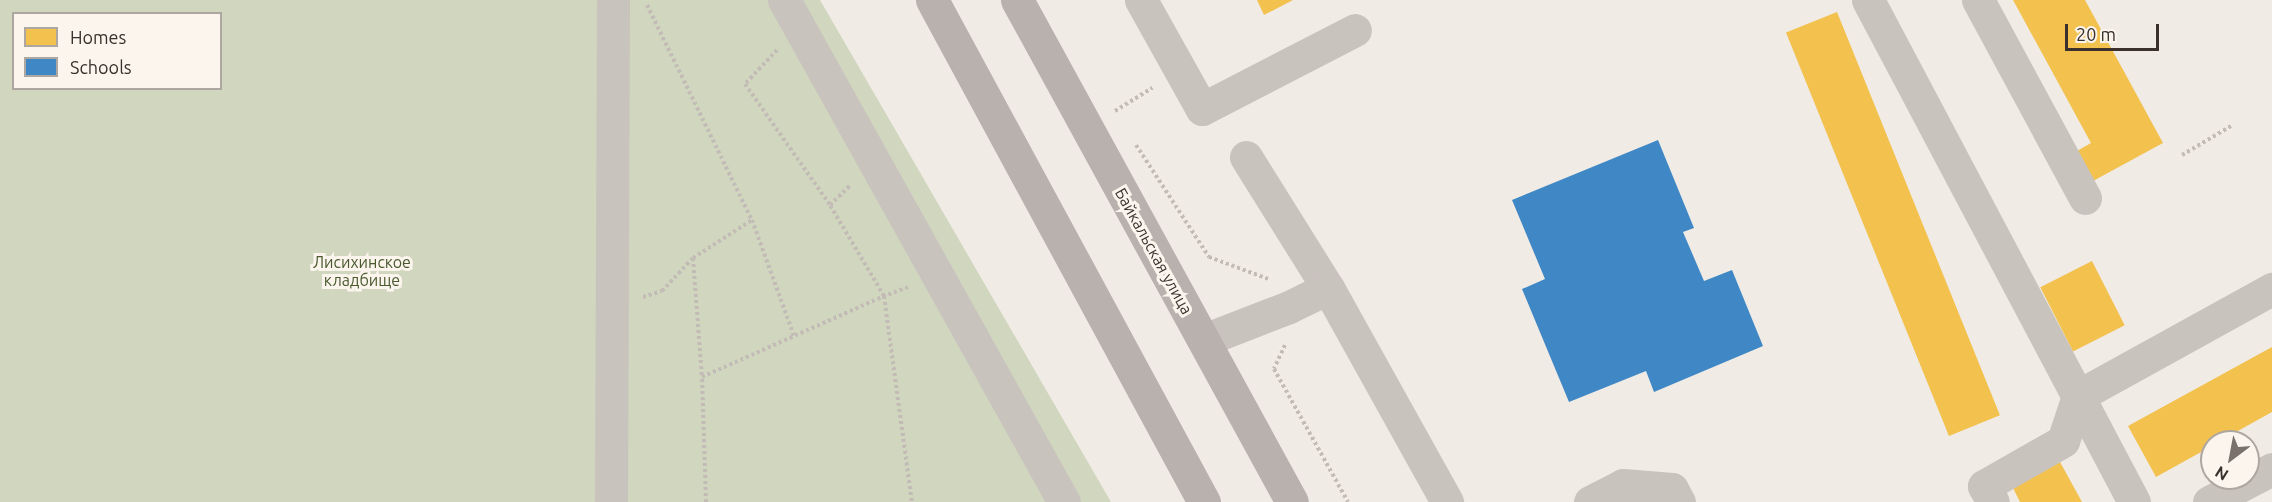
<!DOCTYPE html>
<html>
<head>
<meta charset="utf-8">
<style>
  body { margin:0 }
  #map { position:relative; width:2272px; height:502px; overflow:hidden; background:#f0ebe5; font-family:Ubuntu,sans-serif }
  div>[style] { position:absolute }
  [style*='--x'] { left:calc(var(--x)*1px); top:calc(var(--y)*1px); width:calc(var(--w)*1px); rotate:calc(var(--a)*1deg) }
  .green>* { inset:0; background:#d1d6bf }
  .homes>* { inset:0; background:#f2c14e; transform-origin:0 0 }
  .schools>* { inset:0; background:#3f88c5 }
  .path>* { height:4px; margin-top:-2px; transform-origin:0; background:repeating-linear-gradient(90deg,#c2bbb6 0 3px,transparent 0 6px) }
  .minor>* { height:33px; margin:-16.5px; padding:0 16.5px; transform-origin:16.5px; border-radius:16.5px; background:#c9c3be }
  .major>* { height:33px; margin:-16.5px; padding:0 16.5px; transform-origin:16.5px; border-radius:16.5px; background:#b8b1ad }
  span { translate:-50% -50%; white-space:nowrap; text-align:center; line-height:1.15; -webkit-text-stroke:6px #fbf5ee; paint-order:stroke }
  .street-label { font-size:16px; color:#3b302b }
  .park-label { font-size:16px; color:#4a5a2e }
  .legend { position:absolute; left:12px; top:12px; width:210px; height:78px; box-sizing:border-box; background:#fbf5ee; border:2px solid #aea6a0; margin:0; padding:8px 10px; list-style:none; font-size:18px; color:#3b302b }
  .legend li { display:flex; align-items:center; gap:12px; height:30px }
  .legend b { width:30px; border:2px solid #aea6a0 }
  .north { position:absolute; left:2200px; top:430px; width:60px; height:60px; box-sizing:border-box; background:#fbf5ee; border:2px solid #aea6a0; border-radius:50%; rotate:212deg; font-size:16px; font-weight:700; line-height:24px; text-align:center; color:#3b302b }
  .north::after { content:''; display:block; margin:auto; width:21px; height:27px; background:#7a716c; clip-path:polygon(50% 0,100% 100%,50% 72%,0 100%) }
  .scale { position:absolute; left:2065px; top:24px; width:94px; height:27px; box-sizing:border-box; border:3px solid #3b302b; border-top:0; padding-left:8px; font-size:18px; line-height:21px; white-space:nowrap; color:#3b302b; -webkit-text-stroke:4px #fbf5ee; paint-order:stroke }
</style>
</head>
<body>
<div id="map">
  <div class="green">
    <i style="clip-path:polygon(evenodd,0 0,820px 0,1111px 502px,0 502px,0 0,14px 14px,220px 14px,220px 88px,14px 88px,14px 14px)"></i>
  </div>
  <div class="homes">
    <i style="clip-path:polygon(1257px 0,1293px 0,1264px 15px)"></i>
    <i style="clip-path:polygon(2013px 0,2085px 0,2163px 143px,2093px 181px,2077px 151px,2091px 143px)"></i>
    <i style="left:1837px;top:12px;width:435px;height:55px;rotate:68deg"></i>
    <i style="left:2092px;top:261px;width:72px;height:58px;rotate:63deg"></i>
    <i style="clip-path:polygon(2272px 347px,2272px 412px,2218px 442px,2212px 442px,2212px 446px,2156px 477px,2128px 426px)"></i>
    <i style="clip-path:polygon(2060px 462px,2082px 502px,2020px 502px,2013px 488px)"></i>
  </div>
  <div class="schools">
    <i style="clip-path:polygon(1658px 140px,1694px 228px,1683px 232px,1704px 281px,1732px 270px,1763px 346px,1654px 392px,1646px 371px,1569px 402px,1522px 289px,1545px 279px,1512px 200px)"></i>
  </div>
  <div class="path">
    <i style="--x:647;--y:5;--w:239;--a:64"></i>
    <i style="--x:752;--y:220;--w:123;--a:70.1"></i>
    <i style="--x:777;--y:50;--w:47;--a:133.3"></i>
    <i style="--x:745;--y:84;--w:148;--a:54.9"></i>
    <i style="--x:1115;--y:111;--w:44;--a:-31.9"></i>
    <i style="--x:1136;--y:145;--w:134;--a:56.9"></i>
    <i style="--x:1209;--y:257;--w:63;--a:20.4"></i>
    <i style="--x:2182;--y:155;--w:57;--a:-30.6"></i>
    <i style="--x:693;--y:258;--w:70;--a:-32.8"></i>
    <i style="--x:908;--y:287;--w:26;--a:159"></i>
    <i style="--x:884;--y:296;--w:208;--a:82.3"></i>
    <i style="--x:643;--y:297;--w:20;--a:-18"></i>
    <i style="--x:662;--y:291;--w:45;--a:-46.8"></i>
    <i style="--x:693;--y:258;--w:119;--a:85.7"></i>
    <i style="--x:1285;--y:345;--w:26;--a:115"></i>
    <i style="--x:1274;--y:369;--w:152;--a:60.9"></i>
    <i style="--x:706;--y:502;--w:125;--a:-91.8"></i>
    <i style="--x:702;--y:377;--w:199;--a:-24"></i>
    <i style="--x:884;--y:296;--w:106;--a:-120.7"></i>
    <i style="--x:830;--y:205;--w:28;--a:-44"></i>
  </div>
  <div class="minor">
    <i style="--x:784;--y:0;--w:575;--a:60.85"></i>
    <i style="--x:1141;--y:0;--w:125;--a:60.8"></i>
    <i style="--x:1202;--y:109;--w:172;--a:-27.3"></i>
    <i style="--x:1868;--y:0;--w:448;--a:62.1"></i>
    <i style="--x:2078;--y:396;--w:47;--a:108.4"></i>
    <i style="--x:2063;--y:441;--w:91;--a:150.3"></i>
    <i style="--x:1984;--y:486;--w:18;--a:61"></i>
    <i style="--x:1978;--y:0;--w:225;--a:61.6"></i>
    <i style="--x:1246;--y:157;--w:155;--a:58"></i>
    <i style="--x:1328;--y:288;--w:245;--a:60.9"></i>
    <i style="--x:1204;--y:340;--w:91;--a:-21.2"></i>
    <i style="--x:1289;--y:307;--w:43;--a:-26"></i>
    <i style="--x:611;--y:502;--w:502;--a:-89.77"></i>
    <i style="--x:1590;--y:502;--w:37;--a:-27"></i>
    <i style="--x:1623;--y:485;--w:49;--a:4.7"></i>
    <i style="--x:1672;--y:489;--w:15;--a:62"></i>
    <i style="--x:2134;--y:502;--w:120;--a:-117.8"></i>
    <i style="--x:2078;--y:396;--w:222;--a:-28.9"></i>
    <i style="--x:2209;--y:502;--w:71;--a:-27.6"></i>
  </div>
  <div class="major">
    <i style="--x:932;--y:0;--w:571;--a:61.55"></i>
    <i style="--x:1017;--y:0;--w:572;--a:61.29"></i>
  </div>
  <div class="street-label">
    <span style="left:1154px;top:251px;rotate:61deg">Байкальская улица</span>
  </div>
  <div class="park-label">
    <span style="left:362px;top:271px">Лисихинское<br>кладбище</span>
  </div>
  <ul class="legend">
  <li><b style="height:16px;background:#f2c14e"></b>Homes</li>
  <li><b style="height:16px;background:#3f88c5"></b>Schools</li>
  </ul>
  <div class="north">N</div>
  <div class="scale">20 m</div>
</div>
</body>
</html>
